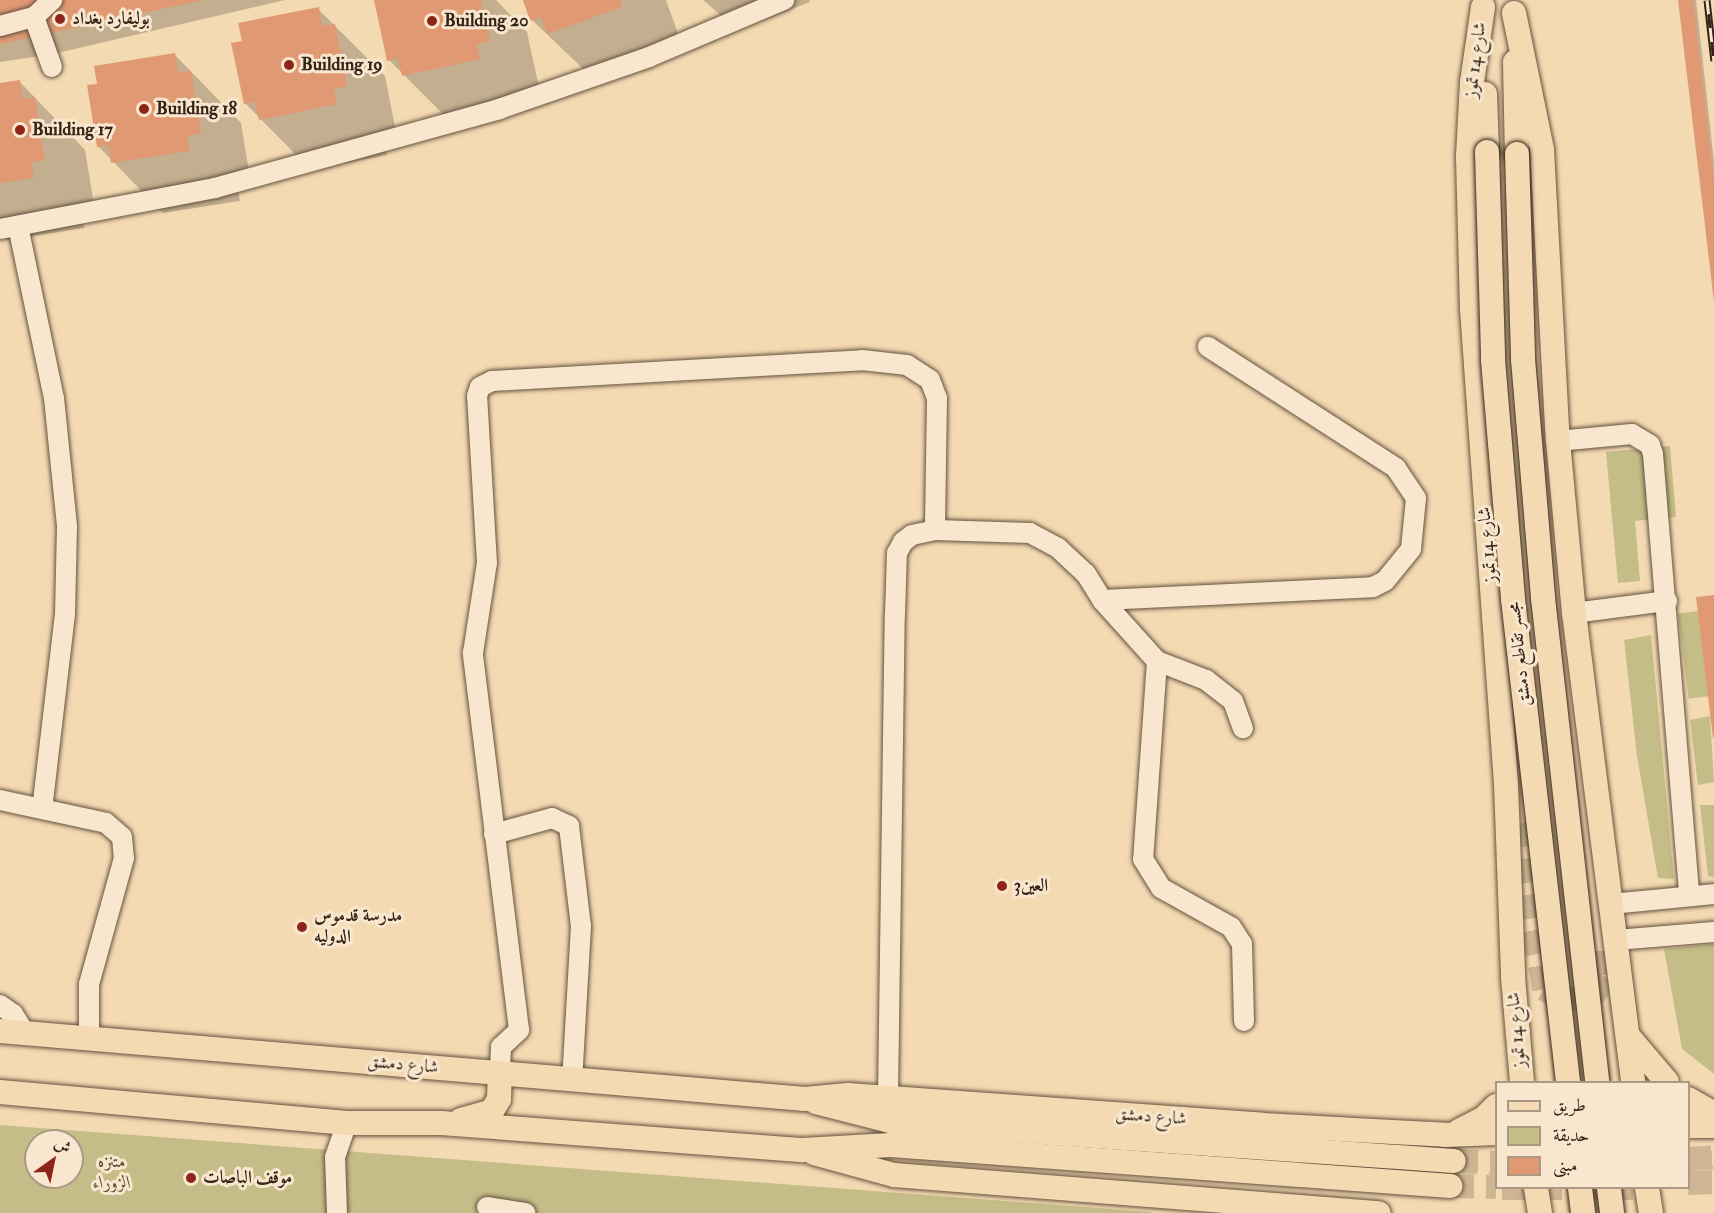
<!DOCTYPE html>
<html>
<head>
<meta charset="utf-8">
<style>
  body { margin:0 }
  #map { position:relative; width:1714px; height:1213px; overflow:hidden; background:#f4dab3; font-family:"IM FELL Double Pica",Amiri,serif }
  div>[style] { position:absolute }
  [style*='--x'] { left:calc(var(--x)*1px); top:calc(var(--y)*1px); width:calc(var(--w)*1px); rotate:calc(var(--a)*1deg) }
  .green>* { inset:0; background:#c4bd87; transform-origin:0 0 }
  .shadow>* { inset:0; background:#0003 }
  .building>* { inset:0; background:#e09973 }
  .major-tunnel>* { height:24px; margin-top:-12px; transform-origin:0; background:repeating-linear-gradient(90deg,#ceb694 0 24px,transparent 0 36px) }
  .roads { filter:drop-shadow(0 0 2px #64523e) drop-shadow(0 0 2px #64523e) }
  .minor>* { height:20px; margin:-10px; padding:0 10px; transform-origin:10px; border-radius:10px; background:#f8e7ce }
  .major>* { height:24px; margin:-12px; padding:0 12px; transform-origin:12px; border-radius:12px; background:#f4dab3 }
  .rail>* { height:7px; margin-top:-3.5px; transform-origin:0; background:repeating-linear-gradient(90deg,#f8e7ce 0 14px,#342417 0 28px); box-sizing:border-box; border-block:2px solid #342417 }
  .bridges { filter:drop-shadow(0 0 2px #342417) drop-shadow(0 0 2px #342417) }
  .major-bridge>* { height:24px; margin:-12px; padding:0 12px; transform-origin:12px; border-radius:12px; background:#f4dab3 }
  .dots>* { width:16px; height:16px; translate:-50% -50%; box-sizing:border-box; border:3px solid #f8e7ce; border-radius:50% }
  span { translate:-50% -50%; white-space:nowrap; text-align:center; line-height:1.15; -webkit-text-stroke:6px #f8e7ce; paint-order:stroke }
  .poi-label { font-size:18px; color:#342417; font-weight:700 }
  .left { translate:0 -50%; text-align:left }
  .street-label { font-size:18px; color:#342417 }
  .park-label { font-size:18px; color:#584a33; font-style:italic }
  .legend { position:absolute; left:1495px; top:1081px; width:195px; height:108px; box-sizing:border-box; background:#f8e7ce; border:2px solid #aa9985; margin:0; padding:8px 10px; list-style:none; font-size:18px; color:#342417 }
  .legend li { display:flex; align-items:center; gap:12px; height:30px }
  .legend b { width:30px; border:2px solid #aa9985 }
  .north { position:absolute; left:24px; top:1129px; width:60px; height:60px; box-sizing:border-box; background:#f8e7ce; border:2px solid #aa9985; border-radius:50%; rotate:33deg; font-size:16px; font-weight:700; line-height:24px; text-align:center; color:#342417 }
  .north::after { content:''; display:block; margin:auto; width:21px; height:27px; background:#8f2418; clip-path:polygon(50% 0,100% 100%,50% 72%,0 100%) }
</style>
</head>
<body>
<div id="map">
  <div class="green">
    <i style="clip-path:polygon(1670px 446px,1676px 517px,1635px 521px,1640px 581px,1618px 583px,1606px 452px)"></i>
    <i style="left:1698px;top:611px;width:86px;height:20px;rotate:83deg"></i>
    <i style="clip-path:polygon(1651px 635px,1674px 879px,1658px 878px,1637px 756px,1624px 640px)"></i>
    <i style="clip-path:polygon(1710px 716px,1714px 782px,1698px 785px,1690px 720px)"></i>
    <i style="clip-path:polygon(1700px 805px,1714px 805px,1714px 877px,1708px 876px)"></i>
    <i style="clip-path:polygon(1714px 944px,1714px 1074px,1682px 1049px,1664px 949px)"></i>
    <i style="clip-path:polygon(evenodd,0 1125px,1151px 1212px,1152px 1213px,0 1213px,0 1125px,36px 1141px,72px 1141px,72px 1177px,36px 1177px,36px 1141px)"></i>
  </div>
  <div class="shadow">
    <i style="clip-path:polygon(0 0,285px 0,53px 54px,0 62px)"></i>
    <i style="clip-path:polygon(380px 0,496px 0,527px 32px,540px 92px,527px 95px,530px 110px,455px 126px,389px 60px)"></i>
    <i style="clip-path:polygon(524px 0,666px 0,680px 39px,667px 44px,672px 58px,599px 84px,532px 20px)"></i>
    <i style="clip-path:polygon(703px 0,809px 0,810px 2px,738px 30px)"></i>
    <i style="clip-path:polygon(1680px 0,1696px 0,1714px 162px,1714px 301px)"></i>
    <i style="clip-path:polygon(318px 9px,385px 76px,397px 137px,384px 140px,387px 155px,311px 170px,245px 103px,244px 42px)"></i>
    <i style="clip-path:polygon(175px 55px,241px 123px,251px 184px,237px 186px,240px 201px,163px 213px,98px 146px,99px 85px)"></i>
    <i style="clip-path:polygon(19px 81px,85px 150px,95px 211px,82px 213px,84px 228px,7px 240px,0 233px,0 84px)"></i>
  </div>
  <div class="building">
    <i style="clip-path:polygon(0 0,199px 0,199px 1px,0 44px)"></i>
    <i style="clip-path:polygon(374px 0,481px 0,490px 41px,477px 44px,480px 59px,402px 76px,398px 58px,387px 61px)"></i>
    <i style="clip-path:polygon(523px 0,620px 0,622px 7px,547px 34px,541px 17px,530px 21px)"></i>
    <i style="clip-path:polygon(1678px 0,1693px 0,1714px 182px,1714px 301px)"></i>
    <i style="clip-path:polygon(319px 7px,322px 26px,335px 24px,347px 86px,334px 89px,337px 104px,259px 120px,255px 102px,244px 104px,231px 43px,242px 41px,238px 23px)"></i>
    <i style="clip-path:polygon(175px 53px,178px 72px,191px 71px,201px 133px,187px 136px,190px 151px,111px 163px,108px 145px,97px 147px,87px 85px,97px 84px,94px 66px)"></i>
    <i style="clip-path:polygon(20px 80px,23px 99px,35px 97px,45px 160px,31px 162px,34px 178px,0 183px,0 83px)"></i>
    <i style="clip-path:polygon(1714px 595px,1714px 738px,1713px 738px,1696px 597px)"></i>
  </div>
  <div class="major-tunnel">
    <i style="--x:1515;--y:824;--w:168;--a:80"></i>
    <i style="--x:1544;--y:989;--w:20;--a:33"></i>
    <i style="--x:1561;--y:1000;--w:31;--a:-6"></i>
    <i style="--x:1592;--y:997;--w:27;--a:-54"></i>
    <i style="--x:1608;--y:975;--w:31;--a:-90"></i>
    <i style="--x:1688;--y:1159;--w:26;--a:-4"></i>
    <i style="--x:1454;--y:1161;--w:42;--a:2.7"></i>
    <i style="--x:1688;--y:1183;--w:26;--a:-2"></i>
    <i style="--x:1450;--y:1186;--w:46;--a:1.2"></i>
    <i style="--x:1502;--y:1188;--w:131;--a:0"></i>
  </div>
  <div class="roads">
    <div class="minor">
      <i style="--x:34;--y:17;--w:53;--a:70.2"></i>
      <i style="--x:0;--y:26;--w:35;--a:-15"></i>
      <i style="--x:34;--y:17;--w:25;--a:-43"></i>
      <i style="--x:18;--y:226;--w:176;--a:78.2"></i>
      <i style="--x:54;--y:398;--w:130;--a:84.2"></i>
      <i style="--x:67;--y:527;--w:87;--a:91.3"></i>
      <i style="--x:65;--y:614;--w:196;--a:96.7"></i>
      <i style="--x:0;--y:229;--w:219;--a:-10.8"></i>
      <i style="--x:215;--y:188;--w:295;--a:-15.5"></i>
      <i style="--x:499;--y:109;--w:159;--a:-19.1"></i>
      <i style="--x:649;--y:57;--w:147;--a:-22.9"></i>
      <i style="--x:1558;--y:441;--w:74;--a:-5.4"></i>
      <i style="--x:1632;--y:434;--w:21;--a:31"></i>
      <i style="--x:1650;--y:445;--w:9;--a:72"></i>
      <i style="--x:1653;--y:454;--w:443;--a:85.3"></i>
      <i style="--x:1102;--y:600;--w:271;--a:-2.7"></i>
      <i style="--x:1373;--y:587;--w:13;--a:-27"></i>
      <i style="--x:1385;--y:581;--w:41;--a:-50.9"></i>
      <i style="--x:1411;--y:549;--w:51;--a:-84.4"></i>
      <i style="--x:1416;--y:498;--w:36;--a:-124"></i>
      <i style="--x:1396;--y:468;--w:224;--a:-147.2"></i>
      <i style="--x:1574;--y:613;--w:94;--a:-7.4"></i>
      <i style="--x:1157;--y:661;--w:198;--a:94"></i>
      <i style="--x:1143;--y:859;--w:34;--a:58"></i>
      <i style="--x:1161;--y:888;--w:80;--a:29.1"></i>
      <i style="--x:1231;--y:927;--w:20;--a:57"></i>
      <i style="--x:1242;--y:944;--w:77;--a:88.5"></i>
      <i style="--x:0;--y:800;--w:108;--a:12.2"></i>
      <i style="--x:106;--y:823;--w:21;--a:41"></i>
      <i style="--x:122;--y:837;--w:21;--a:85"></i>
      <i style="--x:124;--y:858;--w:131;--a:105.5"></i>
      <i style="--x:89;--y:984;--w:53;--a:90"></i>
      <i style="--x:494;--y:834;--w:60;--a:-15.4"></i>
      <i style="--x:552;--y:818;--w:19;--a:25"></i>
      <i style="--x:569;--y:826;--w:101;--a:83.2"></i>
      <i style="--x:581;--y:926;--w:154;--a:93.3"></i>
      <i style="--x:1611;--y:904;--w:103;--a:-5.5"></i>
      <i style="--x:1616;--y:940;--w:98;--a:-4.7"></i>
      <i style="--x:0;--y:1005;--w:16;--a:35"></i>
      <i style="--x:13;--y:1014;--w:22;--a:58"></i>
      <i style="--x:500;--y:1074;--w:27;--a:-88"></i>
      <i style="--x:501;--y:1047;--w:25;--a:-43"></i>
      <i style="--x:519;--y:1030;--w:380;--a:-97"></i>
      <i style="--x:473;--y:653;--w:91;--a:-81.2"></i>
      <i style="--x:487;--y:563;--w:167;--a:-93.4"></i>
      <i style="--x:477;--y:396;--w:9;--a:-72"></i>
      <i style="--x:480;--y:387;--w:13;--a:-27"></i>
      <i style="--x:492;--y:381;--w:371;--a:-3.2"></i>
      <i style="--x:862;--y:360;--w:45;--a:6.3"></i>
      <i style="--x:907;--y:365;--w:27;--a:33"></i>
      <i style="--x:930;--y:380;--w:19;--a:69"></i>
      <i style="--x:937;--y:398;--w:132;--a:90.9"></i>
      <i style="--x:888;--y:1097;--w:482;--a:-89.2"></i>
      <i style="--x:895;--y:615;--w:62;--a:-88.2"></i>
      <i style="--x:897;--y:553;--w:13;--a:-61"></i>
      <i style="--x:903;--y:542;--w:11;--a:-38"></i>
      <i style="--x:912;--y:535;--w:24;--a:-12"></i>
      <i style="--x:935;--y:530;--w:95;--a:1.8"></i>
      <i style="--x:1030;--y:533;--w:32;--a:28"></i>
      <i style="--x:1058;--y:548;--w:38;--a:43"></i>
      <i style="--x:1086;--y:574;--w:31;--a:58"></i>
      <i style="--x:1102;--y:600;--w:82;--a:48"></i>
      <i style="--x:1157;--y:661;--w:53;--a:21.2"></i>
      <i style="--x:1206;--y:680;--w:34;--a:38"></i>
      <i style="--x:1233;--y:701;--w:29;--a:70"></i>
      <i style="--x:487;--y:1207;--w:39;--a:9"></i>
      <i style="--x:337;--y:1213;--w:56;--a:-92"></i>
      <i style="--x:335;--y:1157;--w:36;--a:-71"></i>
    </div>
    <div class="major">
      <i style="--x:1483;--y:7;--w:76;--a:98.3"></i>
      <i style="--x:1472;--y:82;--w:75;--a:93.1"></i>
      <i style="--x:1468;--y:157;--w:152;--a:88.5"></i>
      <i style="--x:1472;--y:309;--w:475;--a:85.9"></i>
      <i style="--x:1506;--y:783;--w:194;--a:87.9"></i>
      <i style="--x:1513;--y:977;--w:105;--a:85.1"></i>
      <i style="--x:1514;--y:13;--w:140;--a:78.4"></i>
      <i style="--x:1542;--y:150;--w:291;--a:86.9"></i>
      <i style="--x:1558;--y:441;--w:173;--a:84.7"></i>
      <i style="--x:1574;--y:613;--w:473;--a:82.8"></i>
      <i style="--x:1515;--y:62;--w:92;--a:88.8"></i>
      <i style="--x:1485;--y:94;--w:58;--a:88"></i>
      <i style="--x:0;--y:1031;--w:808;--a:4.83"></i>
      <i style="--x:805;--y:1099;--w:43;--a:-5.3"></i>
      <i style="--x:848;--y:1095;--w:416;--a:4.1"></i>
      <i style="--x:1263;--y:1125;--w:182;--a:3.1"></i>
      <i style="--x:1445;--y:1135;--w:51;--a:-2.2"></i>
      <i style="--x:1628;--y:1036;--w:60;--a:49.7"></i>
      <i style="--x:0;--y:1092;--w:348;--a:5.1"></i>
      <i style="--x:347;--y:1123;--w:94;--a:0"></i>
      <i style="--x:441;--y:1123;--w:363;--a:4.3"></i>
      <i style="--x:803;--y:1150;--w:88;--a:-3.3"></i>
      <i style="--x:891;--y:1145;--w:561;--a:4.19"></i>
      <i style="--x:1688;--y:1099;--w:30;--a:30"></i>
      <i style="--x:816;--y:1102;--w:81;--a:14.4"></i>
      <i style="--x:894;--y:1122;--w:561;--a:3.98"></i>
      <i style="--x:461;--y:1120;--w:32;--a:-16"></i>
      <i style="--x:492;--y:1111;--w:14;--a:-60"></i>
      <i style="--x:499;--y:1099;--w:25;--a:-88"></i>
      <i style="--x:1688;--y:1126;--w:26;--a:0"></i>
      <i style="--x:1459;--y:1131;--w:28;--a:-27"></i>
      <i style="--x:1484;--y:1118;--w:17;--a:-45"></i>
      <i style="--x:814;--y:1153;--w:83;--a:15.4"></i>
      <i style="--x:894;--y:1175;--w:486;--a:4.5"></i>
      <i style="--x:1536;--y:1188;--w:25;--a:81"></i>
      <i style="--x:1647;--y:1188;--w:25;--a:81"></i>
    </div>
  </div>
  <div class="rail">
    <i style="--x:1707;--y:0;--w:61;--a:83.5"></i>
  </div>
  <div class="bridges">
    <div class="major-bridge">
      <i style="--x:1487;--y:152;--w:208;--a:88.3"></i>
      <i style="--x:1493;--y:360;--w:240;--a:85.2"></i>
      <i style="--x:1513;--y:599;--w:486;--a:83.5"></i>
      <i style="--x:1517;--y:154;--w:205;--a:88.3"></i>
      <i style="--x:1523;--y:359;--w:240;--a:85.2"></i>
      <i style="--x:1543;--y:598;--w:487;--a:83.6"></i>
      <i style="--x:1580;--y:1188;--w:25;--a:83"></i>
      <i style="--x:1609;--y:1188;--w:25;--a:83"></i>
    </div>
  </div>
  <div class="dots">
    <i style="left:60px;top:19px;background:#8f2418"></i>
    <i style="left:432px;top:21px;background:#8f2418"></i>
    <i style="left:289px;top:65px;background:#8f2418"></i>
    <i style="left:144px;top:109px;background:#8f2418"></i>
    <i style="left:20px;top:130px;background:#8f2418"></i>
    <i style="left:1002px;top:886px;background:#8f2418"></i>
    <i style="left:302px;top:927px;background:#8f2418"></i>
    <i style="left:191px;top:1178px;background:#8f2418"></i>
  </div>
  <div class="poi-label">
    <span class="left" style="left:72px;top:19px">بوليفارد بغداد</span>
    <span class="left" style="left:444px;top:21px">Building 20</span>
    <span class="left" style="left:301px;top:65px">Building 19</span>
    <span class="left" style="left:156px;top:109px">Building 18</span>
    <span class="left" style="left:32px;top:130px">Building 17</span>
    <span class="left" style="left:1014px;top:886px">العين3</span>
    <span class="left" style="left:314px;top:927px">مدرسة قدموس<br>الدوليه</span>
    <span class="left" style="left:203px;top:1178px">موقف الباصات</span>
  </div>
  <div class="street-label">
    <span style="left:1476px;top:60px;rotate:-83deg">شارع 14 تموز</span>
    <span style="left:1488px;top:545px;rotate:-95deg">شارع 14 تموز</span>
    <span style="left:1520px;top:654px;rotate:-96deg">مجسر تقاطع دمشق</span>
    <span style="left:1517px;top:1030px;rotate:-95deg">شارع 14 تموز</span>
    <span style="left:403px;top:1065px;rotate:5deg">شارع دمشق</span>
    <span style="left:1151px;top:1117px;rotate:4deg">شارع دمشق</span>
  </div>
  <div class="park-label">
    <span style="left:112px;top:1173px">متنزه<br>الزوراء</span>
  </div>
  <ul class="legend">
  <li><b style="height:8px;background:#f4dab3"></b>طريق</li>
  <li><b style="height:16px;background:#c4bd87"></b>حديقة</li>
  <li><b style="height:16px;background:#e09973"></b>مبنى</li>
  </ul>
  <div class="north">ش</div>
</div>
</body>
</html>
